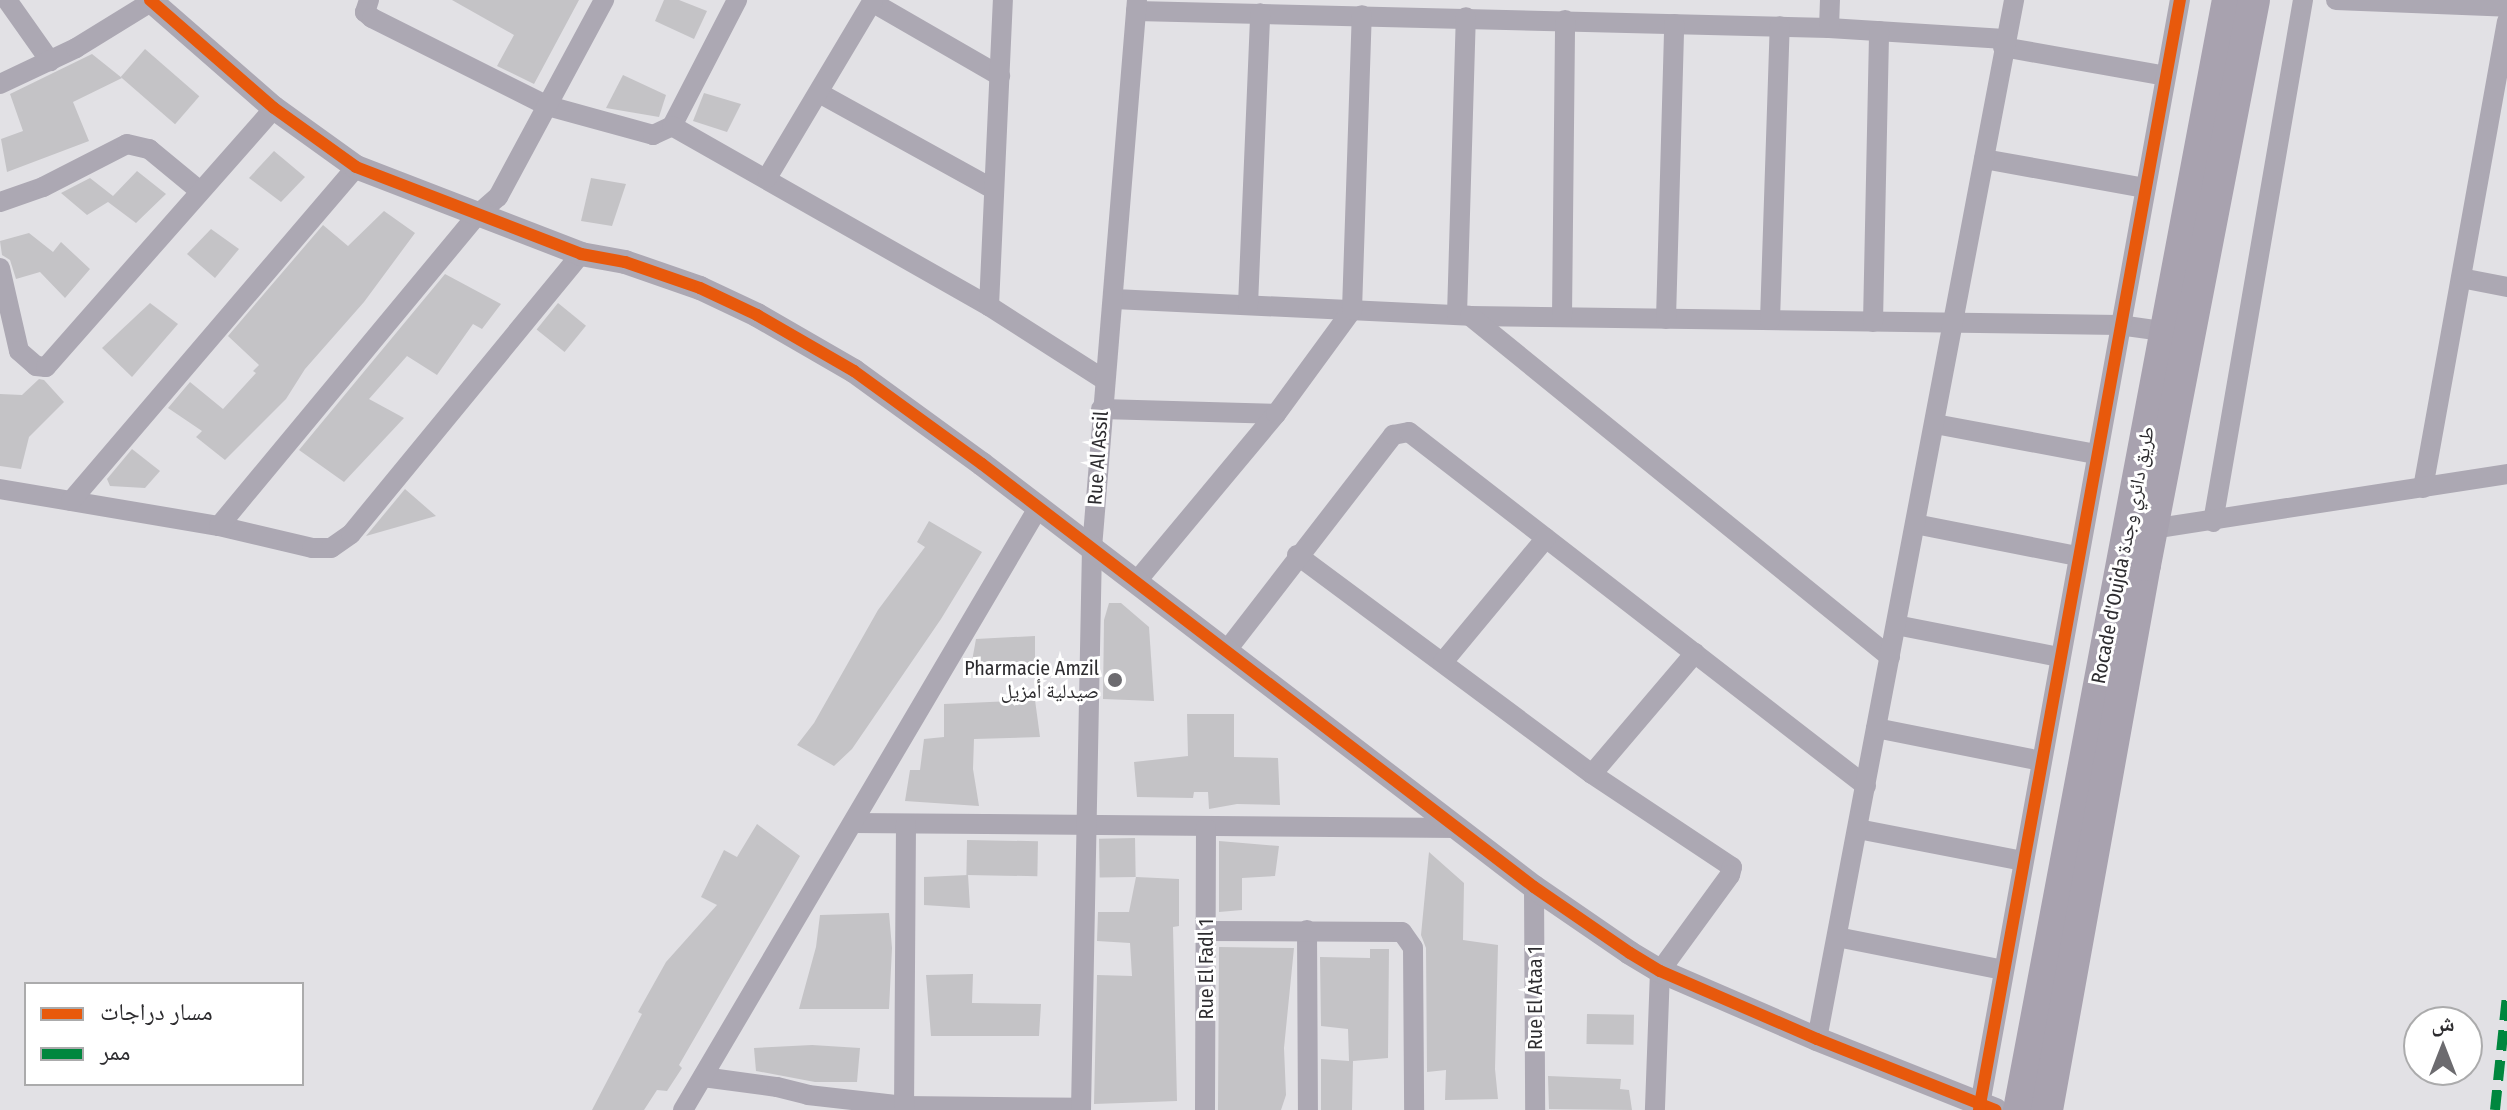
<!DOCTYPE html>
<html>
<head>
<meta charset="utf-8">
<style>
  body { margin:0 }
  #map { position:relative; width:2507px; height:1110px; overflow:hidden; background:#e2e1e5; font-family:"Fira Sans Condensed","Noto Naskh Arabic",sans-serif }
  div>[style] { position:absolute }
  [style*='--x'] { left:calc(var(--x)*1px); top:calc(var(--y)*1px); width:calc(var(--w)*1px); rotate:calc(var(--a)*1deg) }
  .building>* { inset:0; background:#c4c3c6; transform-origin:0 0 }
  .minor>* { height:20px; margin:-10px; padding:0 10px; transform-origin:10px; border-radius:10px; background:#aca8b3 }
  .tertiary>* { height:24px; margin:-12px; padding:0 12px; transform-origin:12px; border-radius:12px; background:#aca8b3 }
  .trunk>* { height:32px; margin:-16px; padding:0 16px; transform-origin:16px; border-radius:16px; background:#a8a2af }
  .quiet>* { height:10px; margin-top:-5px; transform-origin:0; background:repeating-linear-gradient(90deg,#00873e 0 20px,transparent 0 30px) }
  .cycleway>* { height:12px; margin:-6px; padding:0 6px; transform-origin:6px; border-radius:6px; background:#e8590c }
  .dots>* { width:22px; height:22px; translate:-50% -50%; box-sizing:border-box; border:4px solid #fff; border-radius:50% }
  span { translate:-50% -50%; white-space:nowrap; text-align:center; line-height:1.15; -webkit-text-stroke:6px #fff; paint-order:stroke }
  .street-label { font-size:20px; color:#2d2c2f }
  .poi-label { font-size:20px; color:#2d2c2f }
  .right { translate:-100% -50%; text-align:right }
  .legend { position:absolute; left:24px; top:982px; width:280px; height:104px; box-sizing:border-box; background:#fff; border:2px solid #ababac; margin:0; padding:10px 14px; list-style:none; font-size:24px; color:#2d2c2f }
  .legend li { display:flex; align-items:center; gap:16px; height:40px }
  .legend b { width:40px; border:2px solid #ababac }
  .north { position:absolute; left:2403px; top:1006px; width:80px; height:80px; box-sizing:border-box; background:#fff; border:2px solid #ababac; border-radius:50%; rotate:0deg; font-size:22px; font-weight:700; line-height:32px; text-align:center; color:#2d2c2f }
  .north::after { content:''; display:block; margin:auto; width:28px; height:36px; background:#6c6b6f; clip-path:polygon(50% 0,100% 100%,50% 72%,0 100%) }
</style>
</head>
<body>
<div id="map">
  <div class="building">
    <i style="clip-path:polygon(452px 0,579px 0,534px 84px,497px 66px,514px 35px)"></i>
    <i style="clip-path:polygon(664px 0,679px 0,707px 11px,694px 39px,655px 21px)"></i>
    <i style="left:145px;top:49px;width:72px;height:37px;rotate:41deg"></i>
    <i style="clip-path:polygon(92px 54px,122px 78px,73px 102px,89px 141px,7px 172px,1px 139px,23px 131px,10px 94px)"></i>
    <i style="clip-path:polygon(623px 75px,666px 95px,659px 117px,606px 108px)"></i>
    <i style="clip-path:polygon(704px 93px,741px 104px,727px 132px,693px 121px)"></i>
    <i style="clip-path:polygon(274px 151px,305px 177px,281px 202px,249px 178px)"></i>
    <i style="clip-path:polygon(137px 171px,166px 194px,136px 223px,108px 202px,87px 215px,61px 193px,90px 178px,113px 196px)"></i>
    <i style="clip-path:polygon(591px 178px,626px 184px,612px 226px,581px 221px)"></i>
    <i style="clip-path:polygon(384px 211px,415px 233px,364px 302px,305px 369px,286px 399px,225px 460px,196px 437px,202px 431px,168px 408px,190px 382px,223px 409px,256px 373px,253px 371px,259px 365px,228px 336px,323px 225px,348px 246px)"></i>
    <i style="clip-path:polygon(211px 229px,239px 249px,215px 278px,187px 254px)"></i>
    <i style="clip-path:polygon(29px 233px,53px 252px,61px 242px,90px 269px,65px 298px,40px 272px,16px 279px,10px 260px,2px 255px,0 241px)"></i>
    <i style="clip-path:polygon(445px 274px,501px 304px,482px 329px,473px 324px,437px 375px,407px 356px,369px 399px,404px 418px,344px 482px,299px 450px)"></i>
    <i style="clip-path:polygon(150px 303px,178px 324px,132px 377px,102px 348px)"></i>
    <i style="left:558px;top:303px;width:36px;height:34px;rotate:39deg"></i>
    <i style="clip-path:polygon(39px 379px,44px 380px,64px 402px,29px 437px,21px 469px,0 466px,0 394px,22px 395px)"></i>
    <i style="clip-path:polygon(132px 449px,160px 471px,145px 488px,110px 486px,107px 479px)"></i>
    <i style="clip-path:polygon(405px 489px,436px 516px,366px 536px)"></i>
    <i style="clip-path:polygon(929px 521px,982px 552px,941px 619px,852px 749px,834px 766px,797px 745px,814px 723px,878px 610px,925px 547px,917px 542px)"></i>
    <i style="clip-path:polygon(1109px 603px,1121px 603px,1149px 627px,1154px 701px,1103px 699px,1104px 620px)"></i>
    <i style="clip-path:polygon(1035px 636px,1035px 674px,970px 672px,976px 639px)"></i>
    <i style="clip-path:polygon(1035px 700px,1040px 737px,974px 739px,973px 769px,979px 806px,905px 801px,910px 770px,920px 770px,924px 739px,944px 737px,944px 704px)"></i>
    <i style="clip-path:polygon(1187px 714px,1234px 714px,1234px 757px,1278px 758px,1280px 805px,1237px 804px,1209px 809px,1208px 792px,1194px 792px,1193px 798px,1137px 797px,1134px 762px,1188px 756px)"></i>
    <i style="clip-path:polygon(757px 824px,800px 856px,679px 1065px,682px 1068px,667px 1091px,657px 1090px,644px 1110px,592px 1110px,642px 1014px,638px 1012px,666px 962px,717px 905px,701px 897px,724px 850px,737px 857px)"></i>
    <i style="left:1135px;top:838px;width:39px;height:36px;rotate:89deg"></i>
    <i style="left:967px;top:840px;width:71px;height:35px;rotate:1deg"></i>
    <i style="clip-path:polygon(1219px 841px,1279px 846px,1275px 876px,1242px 878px,1242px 910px,1219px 912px)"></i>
    <i style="clip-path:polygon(1429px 852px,1464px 883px,1463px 940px,1498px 945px,1495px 1069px,1498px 1099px,1445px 1100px,1446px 1070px,1427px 1072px,1426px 948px,1421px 935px)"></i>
    <i style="clip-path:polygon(968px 875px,970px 908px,924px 905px,924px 877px)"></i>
    <i style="clip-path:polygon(1136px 877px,1179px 879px,1179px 926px,1173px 927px,1177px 1101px,1094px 1104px,1097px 975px,1132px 976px,1130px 943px,1097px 941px,1098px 912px,1129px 912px)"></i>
    <i style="clip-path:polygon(889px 913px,892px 948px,889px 1009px,799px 1009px,816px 947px,820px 915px)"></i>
    <i style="clip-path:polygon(1219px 947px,1294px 948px,1284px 1048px,1286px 1095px,1281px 1110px,1218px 1110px)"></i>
    <i style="clip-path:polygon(1370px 949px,1389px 949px,1388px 1058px,1353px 1061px,1352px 1110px,1321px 1110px,1321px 1059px,1349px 1061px,1348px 1029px,1321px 1026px,1320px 957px,1370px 958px)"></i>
    <i style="clip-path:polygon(973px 974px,972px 1003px,1041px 1004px,1039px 1036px,931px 1036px,926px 975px)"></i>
    <i style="left:1587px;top:1014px;width:47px;height:30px;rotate:1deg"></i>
    <i style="clip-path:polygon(812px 1045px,860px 1048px,857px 1082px,815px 1082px,756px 1071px,754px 1048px)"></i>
    <i style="clip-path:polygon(1548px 1076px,1621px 1079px,1620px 1089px,1629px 1090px,1632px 1110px,1549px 1109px)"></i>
  </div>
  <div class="minor">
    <i style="--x:7;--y:0;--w:75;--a:54.8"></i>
    <i style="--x:369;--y:0;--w:13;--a:108"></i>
    <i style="--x:365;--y:12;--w:9;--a:41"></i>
    <i style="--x:372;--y:18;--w:197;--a:26.6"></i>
    <i style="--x:548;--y:106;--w:109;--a:15.4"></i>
    <i style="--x:653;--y:135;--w:21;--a:-25"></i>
    <i style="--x:672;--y:126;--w:142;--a:-62.7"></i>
    <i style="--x:2336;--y:0;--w:171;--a:2.3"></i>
    <i style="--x:872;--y:2;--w:148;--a:30"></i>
    <i style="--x:1136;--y:11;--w:693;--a:1.41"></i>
    <i style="--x:1829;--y:28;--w:176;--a:3.6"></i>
    <i style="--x:1829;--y:28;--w:28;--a:-88"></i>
    <i style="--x:2003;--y:47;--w:165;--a:10.1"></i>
    <i style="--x:0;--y:84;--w:84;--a:-25.3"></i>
    <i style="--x:76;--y:48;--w:92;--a:-31.6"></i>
    <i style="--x:821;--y:94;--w:196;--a:28.9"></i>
    <i style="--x:672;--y:126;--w:365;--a:29.6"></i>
    <i style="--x:989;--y:306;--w:135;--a:32.6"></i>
    <i style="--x:1984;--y:159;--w:164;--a:10.2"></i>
    <i style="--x:767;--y:178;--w:207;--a:-59.2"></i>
    <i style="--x:0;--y:202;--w:46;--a:-19.2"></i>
    <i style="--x:43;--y:187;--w:94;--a:-27.1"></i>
    <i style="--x:127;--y:144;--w:23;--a:13"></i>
    <i style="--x:149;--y:149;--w:66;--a:39.5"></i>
    <i style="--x:0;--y:268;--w:85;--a:77.1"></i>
    <i style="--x:19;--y:351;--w:23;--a:41"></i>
    <i style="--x:36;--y:366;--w:10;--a:6"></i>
    <i style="--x:46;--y:367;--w:345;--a:-48.6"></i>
    <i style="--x:2461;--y:278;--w:47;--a:11.1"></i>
    <i style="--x:1114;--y:299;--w:356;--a:2.7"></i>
    <i style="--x:1470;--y:316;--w:649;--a:0.79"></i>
    <i style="--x:2119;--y:325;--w:59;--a:7.9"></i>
    <i style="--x:1248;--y:305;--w:292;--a:-87.6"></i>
    <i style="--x:989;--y:306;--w:306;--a:-87.4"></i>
    <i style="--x:1457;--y:315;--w:298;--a:-88.3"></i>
    <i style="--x:1470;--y:316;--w:541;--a:39.07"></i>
    <i style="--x:1562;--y:317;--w:297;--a:-89.4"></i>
    <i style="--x:1666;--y:319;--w:295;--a:-88.4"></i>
    <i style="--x:1770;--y:320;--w:294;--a:-88.1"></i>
    <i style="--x:1873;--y:322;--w:291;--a:-88.8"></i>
    <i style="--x:1101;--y:409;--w:175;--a:1.6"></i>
    <i style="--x:1935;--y:424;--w:164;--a:10.6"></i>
    <i style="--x:2423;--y:488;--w:474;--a:-79.8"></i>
    <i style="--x:0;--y:489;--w:222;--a:9.6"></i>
    <i style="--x:219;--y:526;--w:96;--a:13.3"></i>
    <i style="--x:312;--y:548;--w:19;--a:0"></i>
    <i style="--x:331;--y:548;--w:24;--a:-35"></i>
    <i style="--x:351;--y:534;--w:362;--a:-50.6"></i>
    <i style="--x:71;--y:501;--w:439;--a:-49.5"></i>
    <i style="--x:2213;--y:522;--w:530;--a:-80.22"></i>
    <i style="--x:1915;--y:524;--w:165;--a:11.2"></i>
    <i style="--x:219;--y:526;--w:404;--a:-50.3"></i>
    <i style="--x:477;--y:215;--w:28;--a:-41"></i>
    <i style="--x:498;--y:197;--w:224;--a:-61.7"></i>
    <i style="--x:2152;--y:529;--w:359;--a:-8.8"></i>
    <i style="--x:1297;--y:555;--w:367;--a:36.6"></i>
    <i style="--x:1592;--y:774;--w:168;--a:33.6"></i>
    <i style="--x:1732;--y:867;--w:8;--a:104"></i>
    <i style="--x:1730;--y:875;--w:119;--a:126.1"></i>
    <i style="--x:1660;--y:971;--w:139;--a:92.1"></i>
    <i style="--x:1136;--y:582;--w:219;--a:-50.2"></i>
    <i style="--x:1276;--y:414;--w:129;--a:-53.8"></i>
    <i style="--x:1352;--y:310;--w:295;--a:-88.1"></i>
    <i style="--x:1896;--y:625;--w:166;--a:11.1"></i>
    <i style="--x:1227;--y:650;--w:272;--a:-52.3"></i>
    <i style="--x:1393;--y:435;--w:16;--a:-11"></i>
    <i style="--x:1409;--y:432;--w:578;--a:37.76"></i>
    <i style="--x:1443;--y:662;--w:161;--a:-50.3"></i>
    <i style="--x:1876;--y:728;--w:168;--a:11.3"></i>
    <i style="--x:1592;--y:774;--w:159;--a:-49.6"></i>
    <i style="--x:853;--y:823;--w:605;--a:0.47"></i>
    <i style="--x:1858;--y:829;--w:168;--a:11"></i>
    <i style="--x:1534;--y:887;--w:223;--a:89.7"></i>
    <i style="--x:1307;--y:930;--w:180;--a:89.7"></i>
    <i style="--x:1206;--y:931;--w:196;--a:0.3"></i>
    <i style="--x:1402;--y:932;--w:19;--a:55"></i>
    <i style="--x:1413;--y:948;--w:162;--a:89.6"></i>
    <i style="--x:1837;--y:937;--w:169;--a:11.2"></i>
    <i style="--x:1817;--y:1039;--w:1058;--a:-79.26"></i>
    <i style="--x:703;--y:1077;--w:75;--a:7.7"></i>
    <i style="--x:777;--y:1087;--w:32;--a:14"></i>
    <i style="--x:808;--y:1095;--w:97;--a:6.5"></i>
    <i style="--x:904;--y:1106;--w:177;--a:0.6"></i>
    <i style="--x:683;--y:1110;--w:699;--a:-59.47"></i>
    <i style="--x:904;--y:1110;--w:286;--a:-89.6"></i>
    <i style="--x:1081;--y:1110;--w:562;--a:-88.88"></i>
    <i style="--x:1092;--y:548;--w:550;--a:-85.31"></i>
    <i style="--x:1205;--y:1110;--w:282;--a:-89.8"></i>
    <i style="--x:1979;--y:1110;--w:1128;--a:-79.74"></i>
  </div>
  <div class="tertiary">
    <i style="--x:150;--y:0;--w:164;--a:41.1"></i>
    <i style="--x:274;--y:108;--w:101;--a:35.7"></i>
    <i style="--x:356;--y:167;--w:241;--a:21.1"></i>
    <i style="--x:581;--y:254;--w:45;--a:10.3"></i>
    <i style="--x:625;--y:262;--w:79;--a:19.1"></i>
    <i style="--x:700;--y:288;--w:63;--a:25.3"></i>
    <i style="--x:757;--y:315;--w:112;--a:30"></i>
    <i style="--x:854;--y:371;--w:158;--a:36"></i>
    <i style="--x:982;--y:464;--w:695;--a:37.46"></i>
    <i style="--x:1534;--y:887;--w:116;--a:34.5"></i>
    <i style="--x:1630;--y:953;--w:35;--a:31"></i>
    <i style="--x:1660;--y:971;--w:171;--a:23.4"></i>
    <i style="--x:1817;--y:1039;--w:192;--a:21.7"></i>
  </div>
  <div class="trunk">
    <i style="--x:2019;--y:1110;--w:1130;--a:-79.34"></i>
    <i style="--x:2047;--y:1110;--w:554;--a:-79.81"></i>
    <i style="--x:2145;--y:565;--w:575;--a:-79.08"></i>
  </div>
  <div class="quiet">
    <i style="--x:2495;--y:1110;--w:116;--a:-84"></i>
  </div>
  <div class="cycleway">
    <i style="--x:150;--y:0;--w:164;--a:41.1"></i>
    <i style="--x:274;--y:108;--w:101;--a:35.7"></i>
    <i style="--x:356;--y:167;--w:241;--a:21.1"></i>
    <i style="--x:581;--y:254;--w:45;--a:10.3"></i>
    <i style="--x:625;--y:262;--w:79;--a:19.1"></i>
    <i style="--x:700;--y:288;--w:63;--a:25.3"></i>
    <i style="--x:757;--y:315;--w:112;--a:30"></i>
    <i style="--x:854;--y:371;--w:158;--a:36"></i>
    <i style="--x:982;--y:464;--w:695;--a:37.46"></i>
    <i style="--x:1534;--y:887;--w:116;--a:34.5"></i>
    <i style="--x:1630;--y:953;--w:35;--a:31"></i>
    <i style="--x:1660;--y:971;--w:171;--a:23.4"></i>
    <i style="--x:1817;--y:1039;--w:192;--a:21.7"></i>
    <i style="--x:1979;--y:1110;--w:1128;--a:-79.74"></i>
  </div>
  <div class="dots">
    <i style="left:1115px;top:680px;background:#6c6b6f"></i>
  </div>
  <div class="street-label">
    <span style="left:1098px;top:458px;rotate:-86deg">Rue Al Assil</span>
    <span style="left:2123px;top:555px;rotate:-79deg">Rocade d'Oujda طريق دائري وجدة</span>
    <span style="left:1206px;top:969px;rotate:-90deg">Rue El Fadl 1</span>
    <span style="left:1535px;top:998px;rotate:-90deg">Rue El Ataa 1</span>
  </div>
  <div class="poi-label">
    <span class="right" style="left:1099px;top:680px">Pharmacie Amzil<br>صيدلية أمزيل</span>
  </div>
  <ul class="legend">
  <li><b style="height:10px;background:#e8590c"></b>مسار دراجات</li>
  <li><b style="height:10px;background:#00873e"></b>ممر</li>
  </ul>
  <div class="north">ش</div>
</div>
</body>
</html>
